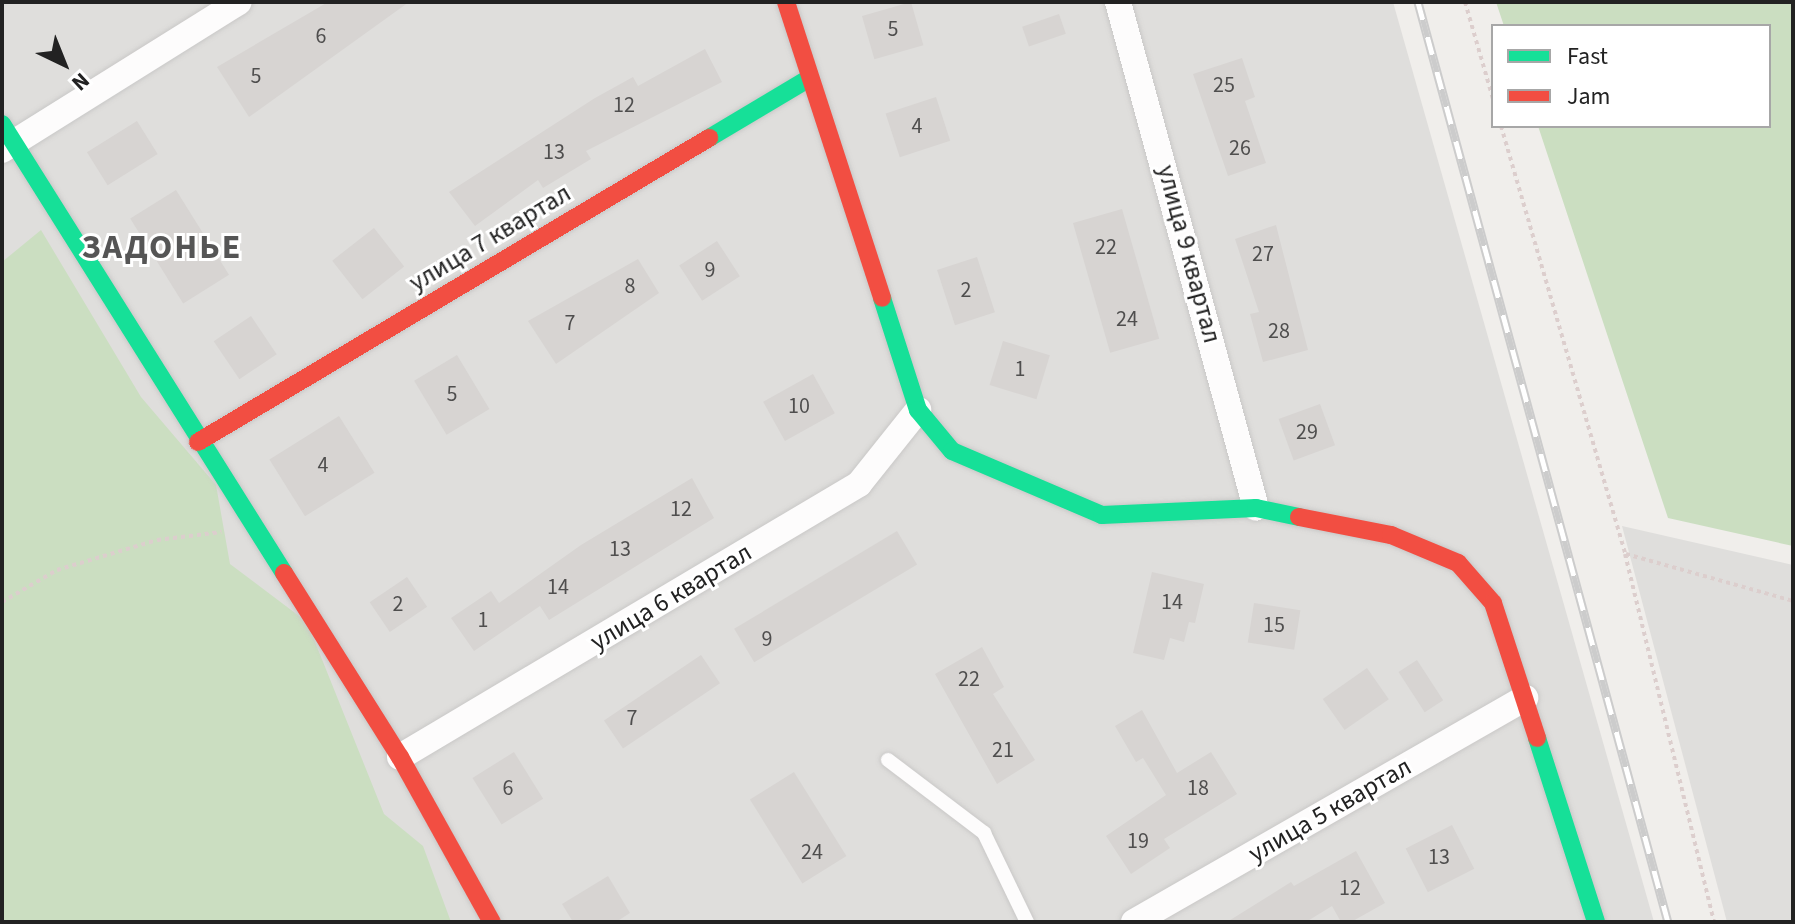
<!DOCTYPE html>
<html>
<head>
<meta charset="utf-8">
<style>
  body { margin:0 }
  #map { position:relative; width:1795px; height:924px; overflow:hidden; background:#f0eeeb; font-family:"Source Sans 3",sans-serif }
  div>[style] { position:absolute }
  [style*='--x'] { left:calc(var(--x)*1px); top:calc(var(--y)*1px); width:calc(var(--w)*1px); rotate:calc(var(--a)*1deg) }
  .residential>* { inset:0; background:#dfdedc }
  .forest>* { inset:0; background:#cbdec1 }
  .building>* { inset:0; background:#d7d4d2; transform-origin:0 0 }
  .path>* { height:4px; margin-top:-2px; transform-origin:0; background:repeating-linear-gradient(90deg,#dccecd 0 4px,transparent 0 8px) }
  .roads { filter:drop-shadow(0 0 2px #c9c8c7) drop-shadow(0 0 2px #c9c8c7) }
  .lane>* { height:14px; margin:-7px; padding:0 7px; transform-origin:7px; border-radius:7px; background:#fdfcfc }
  .street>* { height:26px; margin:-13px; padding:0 13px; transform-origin:13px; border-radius:13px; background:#fdfcfc }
  .fast>* { height:18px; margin:-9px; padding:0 9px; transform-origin:9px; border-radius:9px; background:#16e098 }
  .jam>* { height:18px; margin:-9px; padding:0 9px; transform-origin:9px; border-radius:9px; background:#f24e42 }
  .rail>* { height:9px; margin-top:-4.5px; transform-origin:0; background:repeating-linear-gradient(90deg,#fff 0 18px,#ccc 0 36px); box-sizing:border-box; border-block:2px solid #ccc }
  span { translate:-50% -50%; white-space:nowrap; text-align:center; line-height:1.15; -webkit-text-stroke:6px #fff; paint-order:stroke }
  .number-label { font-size:22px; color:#4f4e4e }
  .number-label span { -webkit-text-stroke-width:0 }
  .street-label { font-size:26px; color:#222 }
  .district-label { font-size:34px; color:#555; font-weight:700; letter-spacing:2px }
  .frame { position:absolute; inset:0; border:4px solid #222; pointer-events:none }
  .legend { position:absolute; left:1491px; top:24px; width:280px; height:104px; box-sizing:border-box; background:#fff; border:2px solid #a7a7a7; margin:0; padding:10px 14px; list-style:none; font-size:24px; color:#222 }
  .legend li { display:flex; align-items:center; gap:16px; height:40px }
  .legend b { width:40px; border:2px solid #a7a7a7 }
  .north { position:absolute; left:24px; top:24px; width:80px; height:80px; -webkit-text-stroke:6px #fff; paint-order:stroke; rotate:137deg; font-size:22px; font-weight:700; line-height:32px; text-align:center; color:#222 }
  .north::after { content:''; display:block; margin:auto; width:28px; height:36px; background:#222; clip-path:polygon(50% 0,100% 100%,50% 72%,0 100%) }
</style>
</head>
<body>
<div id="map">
  <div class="residential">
    <i style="clip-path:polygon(2px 2px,1393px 2px,1654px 922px,2px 922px)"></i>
    <i style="clip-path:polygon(1622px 526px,1793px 565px,1793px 922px,1727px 922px)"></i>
  </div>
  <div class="forest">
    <i style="clip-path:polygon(1496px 2px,1793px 2px,1793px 546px,1668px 518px,1538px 126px,1769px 126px,1769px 26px,1504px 26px)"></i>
    <i style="clip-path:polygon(41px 230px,141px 397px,216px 485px,230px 564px,307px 622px,384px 814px,423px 846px,451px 922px,2px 922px,2px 262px)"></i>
  </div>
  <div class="building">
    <i style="clip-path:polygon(328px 2px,409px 2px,249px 117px,217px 67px)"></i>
    <i style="left:911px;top:2px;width:45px;height:51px;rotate:74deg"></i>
    <i style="left:1059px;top:14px;width:21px;height:39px;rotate:71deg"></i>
    <i style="clip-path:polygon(705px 49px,722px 82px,586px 151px,591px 159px,543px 188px,538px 180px,475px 226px,449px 192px,595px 98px,633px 77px,638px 86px)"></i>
    <i style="clip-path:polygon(1242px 58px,1255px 97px,1245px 101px,1266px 163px,1228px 176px,1193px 74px)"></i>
    <i style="left:936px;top:97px;width:46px;height:53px;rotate:72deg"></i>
    <i style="left:137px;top:121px;width:39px;height:59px;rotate:58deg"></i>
    <i style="left:176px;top:190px;width:100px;height:54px;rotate:58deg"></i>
    <i style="left:1122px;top:209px;width:135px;height:51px;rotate:74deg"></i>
    <i style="clip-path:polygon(1276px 225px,1308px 350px,1263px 362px,1250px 314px,1259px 312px,1235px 239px)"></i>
    <i style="left:374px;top:228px;width:49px;height:53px;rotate:52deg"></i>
    <i style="left:717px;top:241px;width:42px;height:45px;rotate:57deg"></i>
    <i style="left:977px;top:257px;width:58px;height:42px;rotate:72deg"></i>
    <i style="clip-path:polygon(638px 259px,659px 293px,556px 364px,528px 321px)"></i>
    <i style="left:251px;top:316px;width:46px;height:45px;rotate:56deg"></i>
    <i style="left:1003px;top:341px;width:49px;height:46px;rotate:17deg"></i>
    <i style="left:457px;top:355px;width:63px;height:50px;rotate:59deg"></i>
    <i style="left:813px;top:374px;width:45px;height:57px;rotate:61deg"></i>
    <i style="left:1320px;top:404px;width:44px;height:44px;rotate:70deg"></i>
    <i style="left:339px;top:416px;width:67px;height:82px;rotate:58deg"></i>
    <i style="clip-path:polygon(692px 478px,714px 518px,549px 620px,540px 606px,474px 651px,451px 618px,491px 591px,499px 603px,581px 545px)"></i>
    <i style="left:897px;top:531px;width:39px;height:190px;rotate:59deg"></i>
    <i style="clip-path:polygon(1152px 572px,1204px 584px,1195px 623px,1189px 622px,1184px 642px,1170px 638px,1164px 660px,1133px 653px)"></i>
    <i style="left:407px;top:577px;width:36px;height:45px;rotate:56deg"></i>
    <i style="left:1254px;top:603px;width:47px;height:40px;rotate:9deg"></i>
    <i style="clip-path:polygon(982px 647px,1004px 687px,993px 694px,1035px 760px,997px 784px,935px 674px)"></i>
    <i style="left:701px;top:655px;width:34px;height:117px;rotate:56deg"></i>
    <i style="left:1417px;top:660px;width:48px;height:22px;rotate:57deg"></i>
    <i style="left:1367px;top:668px;width:38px;height:54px;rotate:55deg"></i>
    <i style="clip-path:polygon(1142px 710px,1177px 773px,1211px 752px,1237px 794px,1164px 839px,1170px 848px,1131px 874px,1106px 836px,1166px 795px,1143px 758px,1136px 762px,1115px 726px)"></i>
    <i style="left:514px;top:752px;width:55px;height:49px;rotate:58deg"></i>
    <i style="left:794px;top:772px;width:99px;height:52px;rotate:58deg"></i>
    <i style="left:1452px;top:825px;width:49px;height:52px;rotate:63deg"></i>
    <i style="clip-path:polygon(1356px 851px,1385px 903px,1351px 922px,1341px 922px,1332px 906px,1306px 922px,1227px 922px,1291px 882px,1294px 886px)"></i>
    <i style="clip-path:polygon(608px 876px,630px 913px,616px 922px,573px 922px,562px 904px)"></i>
  </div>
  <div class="path">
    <i style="--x:1465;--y:2;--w:101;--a:73.9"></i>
    <i style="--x:1501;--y:126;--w:446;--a:73.8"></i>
    <i style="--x:1625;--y:554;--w:379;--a:76.4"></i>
    <i style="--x:1626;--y:554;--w:173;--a:15.7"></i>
    <i style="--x:2;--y:602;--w:64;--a:-30.2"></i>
    <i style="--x:57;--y:570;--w:104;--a:-16.7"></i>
    <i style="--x:157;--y:540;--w:65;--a:-7"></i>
  </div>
  <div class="roads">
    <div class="lane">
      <i style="--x:888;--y:760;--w:121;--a:37.2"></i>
      <i style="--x:984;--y:833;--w:99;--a:64.2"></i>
    </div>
    <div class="street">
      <i style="--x:1118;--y:2;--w:524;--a:74.74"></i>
      <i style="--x:2;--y:150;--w:279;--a:-32"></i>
      <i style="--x:400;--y:757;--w:534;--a:-30.74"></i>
      <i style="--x:859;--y:484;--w:95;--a:-51.4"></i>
      <i style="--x:1134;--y:922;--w:451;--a:-29.8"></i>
    </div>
    <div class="fast">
      <i style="--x:2;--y:124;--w:530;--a:57.87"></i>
      <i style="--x:709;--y:138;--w:115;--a:-30.8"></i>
      <i style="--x:882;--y:298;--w:118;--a:72.2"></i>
      <i style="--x:918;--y:410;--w:53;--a:50.3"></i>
      <i style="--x:952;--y:451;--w:163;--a:23.1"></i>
      <i style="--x:1102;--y:515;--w:154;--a:-2.6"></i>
      <i style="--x:1256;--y:508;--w:44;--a:11.8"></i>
      <i style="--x:1537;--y:738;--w:193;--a:72.2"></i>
    </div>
    <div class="jam">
      <i style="--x:786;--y:2;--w:311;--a:72"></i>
      <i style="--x:198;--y:442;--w:595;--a:-30.75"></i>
      <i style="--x:1299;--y:517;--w:94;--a:11.1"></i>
      <i style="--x:1391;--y:535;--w:73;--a:22.7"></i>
      <i style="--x:1458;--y:563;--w:53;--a:48.8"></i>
      <i style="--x:1493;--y:603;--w:142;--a:71.9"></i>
      <i style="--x:284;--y:573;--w:218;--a:57.8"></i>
      <i style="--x:400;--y:757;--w:189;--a:60.9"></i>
    </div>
  </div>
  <div class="rail">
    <i style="--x:1418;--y:2;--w:953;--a:74.8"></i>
  </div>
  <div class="number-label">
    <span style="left:893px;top:30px">5</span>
    <span style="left:321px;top:37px">6</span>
    <span style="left:256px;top:77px">5</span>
    <span style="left:1224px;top:86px">25</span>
    <span style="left:624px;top:106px">12</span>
    <span style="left:917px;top:127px">4</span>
    <span style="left:1240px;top:149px">26</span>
    <span style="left:554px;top:153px">13</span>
    <span style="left:1106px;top:248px">22</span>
    <span style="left:1263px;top:255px">27</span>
    <span style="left:710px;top:271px">9</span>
    <span style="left:630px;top:287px">8</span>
    <span style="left:966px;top:291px">2</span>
    <span style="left:1127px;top:320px">24</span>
    <span style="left:570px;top:324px">7</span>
    <span style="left:1279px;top:332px">28</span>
    <span style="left:1020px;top:370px">1</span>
    <span style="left:452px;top:395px">5</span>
    <span style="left:799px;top:407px">10</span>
    <span style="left:1307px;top:433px">29</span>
    <span style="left:323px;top:466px">4</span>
    <span style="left:681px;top:510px">12</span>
    <span style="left:620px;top:550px">13</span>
    <span style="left:558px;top:588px">14</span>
    <span style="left:1172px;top:603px">14</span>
    <span style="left:398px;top:605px">2</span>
    <span style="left:483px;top:621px">1</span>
    <span style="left:1274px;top:626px">15</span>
    <span style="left:767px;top:640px">9</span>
    <span style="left:969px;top:680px">22</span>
    <span style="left:632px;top:719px">7</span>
    <span style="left:1003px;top:751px">21</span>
    <span style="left:508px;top:789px">6</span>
    <span style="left:1198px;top:789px">18</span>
    <span style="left:1138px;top:842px">19</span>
    <span style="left:812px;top:853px">24</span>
    <span style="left:1439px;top:858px">13</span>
    <span style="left:1350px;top:889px">12</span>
  </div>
  <div class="street-label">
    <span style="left:490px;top:238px;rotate:-31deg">улица 7 квартал</span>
    <span style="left:1189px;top:254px;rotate:75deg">улица 9 квартал</span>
    <span style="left:671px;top:597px;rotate:-31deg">улица 6 квартал</span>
    <span style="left:1330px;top:810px;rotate:-30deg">улица 5 квартал</span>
  </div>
  <div class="district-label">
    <span style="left:162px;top:248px">ЗАДОНЬЕ</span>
  </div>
  <div class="frame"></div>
  <ul class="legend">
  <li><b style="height:10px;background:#16e098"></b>Fast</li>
  <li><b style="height:10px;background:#f24e42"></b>Jam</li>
  </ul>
  <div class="north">N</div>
</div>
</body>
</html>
